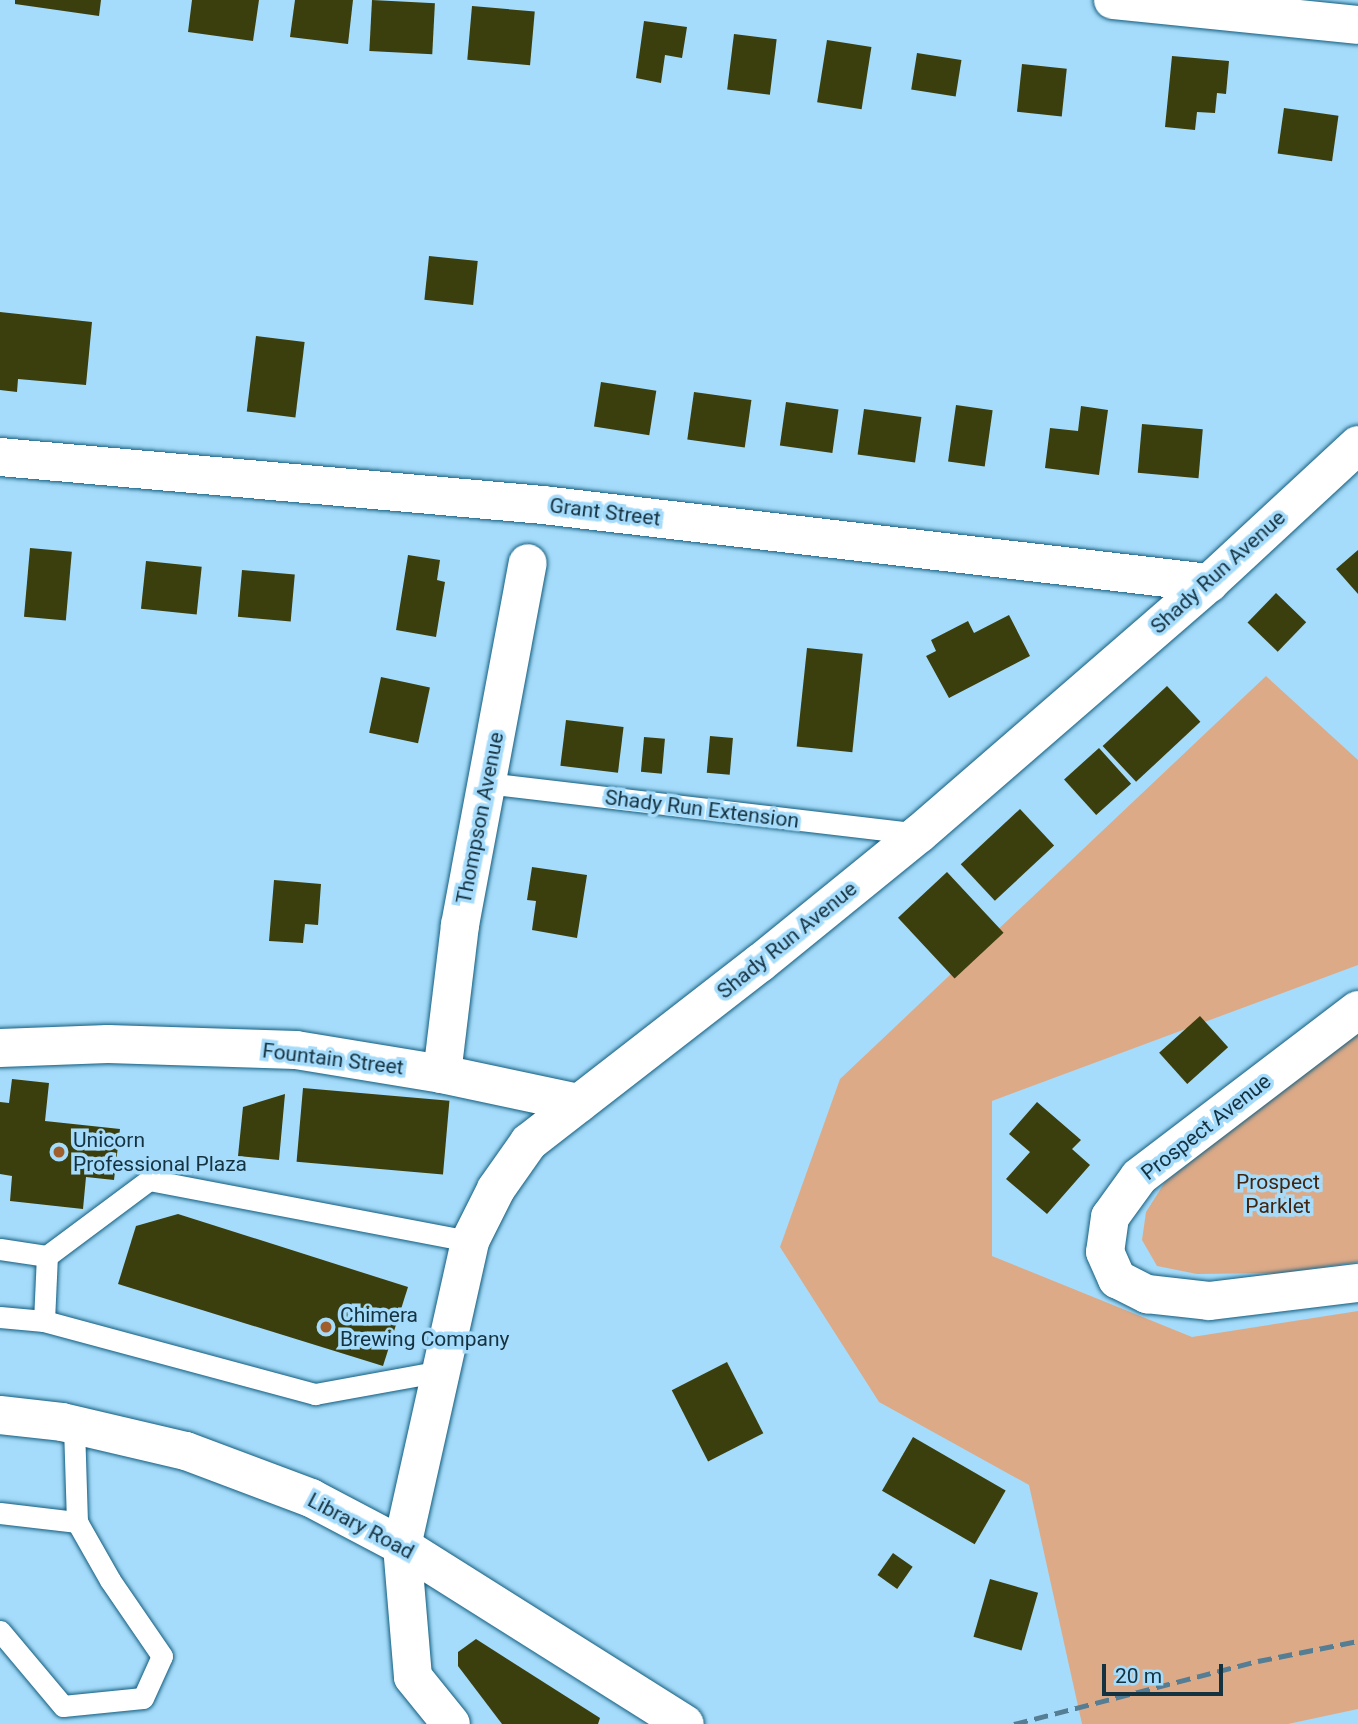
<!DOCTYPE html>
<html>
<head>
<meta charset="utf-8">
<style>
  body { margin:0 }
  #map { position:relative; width:1358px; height:1724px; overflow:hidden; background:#a6dcfb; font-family:Roboto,sans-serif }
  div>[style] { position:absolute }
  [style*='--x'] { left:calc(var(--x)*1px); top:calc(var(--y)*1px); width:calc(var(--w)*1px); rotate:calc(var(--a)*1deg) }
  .green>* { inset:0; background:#da8 }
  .building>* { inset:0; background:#3b3f0d; transform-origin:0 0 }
  .roads { filter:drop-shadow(0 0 2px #135d7f) drop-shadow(0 0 2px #135d7f) }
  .service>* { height:21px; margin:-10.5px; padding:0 10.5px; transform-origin:10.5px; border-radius:10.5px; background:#fff }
  .minor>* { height:38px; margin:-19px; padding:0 19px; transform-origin:19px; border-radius:19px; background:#fff }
  .tertiary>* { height:38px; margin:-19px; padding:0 19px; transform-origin:19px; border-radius:19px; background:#fff }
  .primary>* { height:38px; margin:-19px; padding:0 19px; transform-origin:19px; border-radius:19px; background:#fff }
  .rail>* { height:5px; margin-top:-2.5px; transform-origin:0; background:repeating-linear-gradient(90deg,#557d93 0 14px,transparent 0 21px) }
  .dots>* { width:19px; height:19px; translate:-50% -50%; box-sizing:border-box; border:4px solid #a6dcfb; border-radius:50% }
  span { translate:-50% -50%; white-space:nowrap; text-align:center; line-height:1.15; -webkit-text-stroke:7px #a6dcfb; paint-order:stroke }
  .street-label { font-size:21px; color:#153241 }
  .poi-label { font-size:21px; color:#153241 }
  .left { translate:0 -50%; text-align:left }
  .park-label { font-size:21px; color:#43250f }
  .scale { position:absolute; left:1102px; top:1664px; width:121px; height:32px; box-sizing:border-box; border:4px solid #153241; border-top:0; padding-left:9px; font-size:21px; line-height:24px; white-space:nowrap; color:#153241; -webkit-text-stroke:5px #a6dcfb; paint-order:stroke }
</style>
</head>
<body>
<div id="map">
  <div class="green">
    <i style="clip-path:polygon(1266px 676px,1358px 760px,1358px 965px,992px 1101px,992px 1256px,1192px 1337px,1358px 1311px,1358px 1709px,1288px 1724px,1082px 1724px,1029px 1485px,879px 1402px,780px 1247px,840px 1079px)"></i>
    <i style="clip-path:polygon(1358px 1029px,1358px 1262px,1281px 1273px,1197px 1274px,1157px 1266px,1142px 1240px,1146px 1212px,1165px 1182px)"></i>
  </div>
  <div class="building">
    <i style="clip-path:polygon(15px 0,101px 0,99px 16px,15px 4px)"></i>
    <i style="clip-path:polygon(192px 0,259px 0,253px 41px,188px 32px)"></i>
    <i style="clip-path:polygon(295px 0,353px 0,348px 44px,290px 37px)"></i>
    <i style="left:372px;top:0;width:63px;height:51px;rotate:3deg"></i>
    <i style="left:472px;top:6px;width:63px;height:54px;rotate:5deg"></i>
    <i style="clip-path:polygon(644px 21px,687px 27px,682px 58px,665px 55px,661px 83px,636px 78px)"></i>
    <i style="left:734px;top:34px;width:43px;height:56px;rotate:7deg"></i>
    <i style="left:827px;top:40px;width:45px;height:63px;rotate:9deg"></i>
    <i style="left:917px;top:53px;width:45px;height:37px;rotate:9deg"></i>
    <i style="clip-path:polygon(1172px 56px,1229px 61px,1226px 94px,1217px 93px,1215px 113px,1197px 112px,1195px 130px,1165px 127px)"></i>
    <i style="left:1022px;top:64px;width:45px;height:48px;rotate:6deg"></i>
    <i style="left:1284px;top:108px;width:55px;height:46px;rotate:8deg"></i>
    <i style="left:429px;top:256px;width:49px;height:44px;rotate:6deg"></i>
    <i style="clip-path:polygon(0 312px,92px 322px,86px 385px,18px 379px,17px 392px,0 390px)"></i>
    <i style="left:256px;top:336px;width:49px;height:76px;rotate:7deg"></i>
    <i style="left:601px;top:382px;width:56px;height:45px;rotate:9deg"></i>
    <i style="left:694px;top:392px;width:58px;height:48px;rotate:8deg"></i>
    <i style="left:786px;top:402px;width:53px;height:44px;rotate:8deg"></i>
    <i style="left:956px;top:405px;width:37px;height:57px;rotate:8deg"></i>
    <i style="clip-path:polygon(1081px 406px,1108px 410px,1099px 475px,1045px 468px,1050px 428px,1078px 431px)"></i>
    <i style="left:864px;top:409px;width:58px;height:46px;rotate:8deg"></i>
    <i style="left:1142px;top:424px;width:61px;height:49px;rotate:5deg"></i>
    <i style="left:30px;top:548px;width:42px;height:69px;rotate:5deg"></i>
    <i style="clip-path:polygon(1358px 550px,1358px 594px,1336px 569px)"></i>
    <i style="clip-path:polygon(408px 555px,440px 560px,437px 580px,445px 582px,436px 637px,396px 630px)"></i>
    <i style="left:146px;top:561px;width:56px;height:48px;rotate:6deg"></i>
    <i style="left:242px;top:570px;width:53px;height:47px;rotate:5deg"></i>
    <i style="left:1276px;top:593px;width:42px;height:41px;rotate:44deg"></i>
    <i style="clip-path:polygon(1009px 615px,1030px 656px,949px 698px,926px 656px,936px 651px,931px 640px,968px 621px,974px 633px)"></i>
    <i style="left:807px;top:648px;width:56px;height:99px;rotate:6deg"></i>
    <i style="left:381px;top:677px;width:50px;height:57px;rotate:12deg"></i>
    <i style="left:1167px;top:686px;width:49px;height:88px;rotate:47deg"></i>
    <i style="left:566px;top:720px;width:58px;height:46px;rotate:7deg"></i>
    <i style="left:710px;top:736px;width:23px;height:37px;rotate:5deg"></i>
    <i style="left:644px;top:737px;width:21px;height:35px;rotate:5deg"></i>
    <i style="left:1099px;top:748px;width:48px;height:47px;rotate:48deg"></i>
    <i style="left:1020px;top:809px;width:50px;height:81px;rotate:47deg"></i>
    <i style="clip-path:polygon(532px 867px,587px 875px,577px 938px,532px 930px,536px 901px,527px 900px)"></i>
    <i style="left:947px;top:872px;width:83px;height:67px;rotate:47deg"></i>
    <i style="clip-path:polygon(274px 880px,321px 884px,318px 925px,305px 924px,303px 943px,269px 941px)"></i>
    <i style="left:1200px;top:1016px;width:42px;height:55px;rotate:48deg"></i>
    <i style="clip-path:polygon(12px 1079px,49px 1083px,45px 1121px,120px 1129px,114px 1180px,86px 1177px,83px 1209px,10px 1201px,12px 1176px,0 1174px,0 1102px,9px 1103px)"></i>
    <i style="left:303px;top:1088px;width:147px;height:74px;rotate:5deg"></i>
    <i style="clip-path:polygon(285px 1094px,279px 1160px,238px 1156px,243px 1107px)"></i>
    <i style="clip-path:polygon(1037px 1102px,1081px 1140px,1072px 1149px,1090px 1165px,1047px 1214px,1006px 1179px,1030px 1152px,1009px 1134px)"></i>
    <i style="clip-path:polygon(178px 1214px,408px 1287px,383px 1366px,118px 1284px,136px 1226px)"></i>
    <i style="left:727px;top:1362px;width:80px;height:62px;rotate:63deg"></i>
    <i style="left:913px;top:1437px;width:107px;height:62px;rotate:30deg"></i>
    <i style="left:893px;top:1553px;width:24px;height:27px;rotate:35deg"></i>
    <i style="left:990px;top:1579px;width:50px;height:60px;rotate:16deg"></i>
    <i style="clip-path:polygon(476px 1639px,600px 1718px,598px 1724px,502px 1724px,458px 1666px,458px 1652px)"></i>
  </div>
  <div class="roads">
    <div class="service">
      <i style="--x:486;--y:783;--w:435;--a:6.7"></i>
      <i style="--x:0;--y:1249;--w:48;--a:8.5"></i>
      <i style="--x:47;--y:1256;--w:127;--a:-36.7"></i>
      <i style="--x:149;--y:1180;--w:327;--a:10.8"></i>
      <i style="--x:0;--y:1317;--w:44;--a:5.2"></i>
      <i style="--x:44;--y:1321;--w:281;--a:15.1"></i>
      <i style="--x:315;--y:1394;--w:128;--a:-10.3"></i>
      <i style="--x:44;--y:1321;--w:65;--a:-87.4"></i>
      <i style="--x:0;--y:1513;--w:78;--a:6.7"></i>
      <i style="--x:0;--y:1631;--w:98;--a:50"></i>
      <i style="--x:63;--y:1706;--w:80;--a:-5.7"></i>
      <i style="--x:143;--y:1698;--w:46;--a:-65.7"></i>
      <i style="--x:162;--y:1656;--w:92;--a:-124.4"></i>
      <i style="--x:110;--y:1580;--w:67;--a:-119.6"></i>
      <i style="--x:77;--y:1522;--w:97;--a:-91.8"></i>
    </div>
    <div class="minor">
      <i style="--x:1113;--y:0;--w:246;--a:5.8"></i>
      <i style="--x:0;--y:457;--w:545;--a:5.05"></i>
      <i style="--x:543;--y:505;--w:671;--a:6.68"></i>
      <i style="--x:1358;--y:1010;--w:275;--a:142.7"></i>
      <i style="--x:1139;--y:1177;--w:49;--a:125.9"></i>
      <i style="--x:1110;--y:1217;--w:35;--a:98"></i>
      <i style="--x:1105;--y:1252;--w:30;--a:66"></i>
      <i style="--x:1117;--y:1279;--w:34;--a:27"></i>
      <i style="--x:1147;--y:1294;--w:62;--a:6.4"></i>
      <i style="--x:1209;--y:1301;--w:150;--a:-6.9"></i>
      <i style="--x:0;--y:1048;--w:108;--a:-2.1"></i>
      <i style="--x:108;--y:1044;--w:188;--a:1.8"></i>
      <i style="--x:296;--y:1050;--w:148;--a:9.3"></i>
      <i style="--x:442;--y:1074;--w:140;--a:12"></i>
      <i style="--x:442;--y:1074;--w:150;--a:-83.1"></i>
      <i style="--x:460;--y:925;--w:368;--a:-79.4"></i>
      <i style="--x:402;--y:1546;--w:312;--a:-77.4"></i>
      <i style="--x:470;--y:1241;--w:58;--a:-63.4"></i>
      <i style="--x:496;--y:1189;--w:57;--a:-54.9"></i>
      <i style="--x:529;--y:1142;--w:292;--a:-37.8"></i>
      <i style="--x:760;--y:963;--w:205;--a:-39.1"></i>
      <i style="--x:919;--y:834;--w:384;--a:-40.9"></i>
      <i style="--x:1209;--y:583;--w:203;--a:-42.8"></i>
    </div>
    <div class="tertiary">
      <i style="--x:402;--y:1546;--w:131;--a:85.2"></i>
      <i style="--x:413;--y:1677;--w:60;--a:51"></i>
    </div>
    <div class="primary">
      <i style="--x:0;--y:1415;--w:62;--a:6.4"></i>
      <i style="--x:62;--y:1422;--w:127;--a:13.2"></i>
      <i style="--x:186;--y:1451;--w:134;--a:20.6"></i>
      <i style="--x:311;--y:1498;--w:103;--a:27.8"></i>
      <i style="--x:402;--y:1546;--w:334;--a:32.2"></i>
    </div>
  </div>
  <div class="rail">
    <i style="--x:1014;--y:1724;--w:252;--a:-14.5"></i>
    <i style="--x:1258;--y:1661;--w:102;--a:-11.3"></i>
  </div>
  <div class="dots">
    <i style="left:59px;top:1152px;background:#a15e2d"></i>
    <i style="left:326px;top:1327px;background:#a15e2d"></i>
  </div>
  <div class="street-label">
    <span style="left:605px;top:512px;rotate:7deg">Grant Street</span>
    <span style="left:1218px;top:572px;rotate:-42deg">Shady Run Avenue</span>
    <span style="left:702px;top:809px;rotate:7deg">Shady Run Extension</span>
    <span style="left:480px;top:818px;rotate:-79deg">Thompson Avenue</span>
    <span style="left:787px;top:940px;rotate:-39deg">Shady Run Avenue</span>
    <span style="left:333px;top:1059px;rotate:7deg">Fountain Street</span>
    <span style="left:1206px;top:1127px;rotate:-38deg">Prospect Avenue</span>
    <span style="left:361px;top:1526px;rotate:28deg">Library Road</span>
  </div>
  <div class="poi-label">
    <span class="left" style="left:73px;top:1152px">Unicorn<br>Professional Plaza</span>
    <span class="left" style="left:340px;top:1327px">Chimera<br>Brewing Company</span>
  </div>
  <div class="park-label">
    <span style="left:1278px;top:1194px">Prospect<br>Parklet</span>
  </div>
  <div class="scale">20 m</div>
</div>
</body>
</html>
